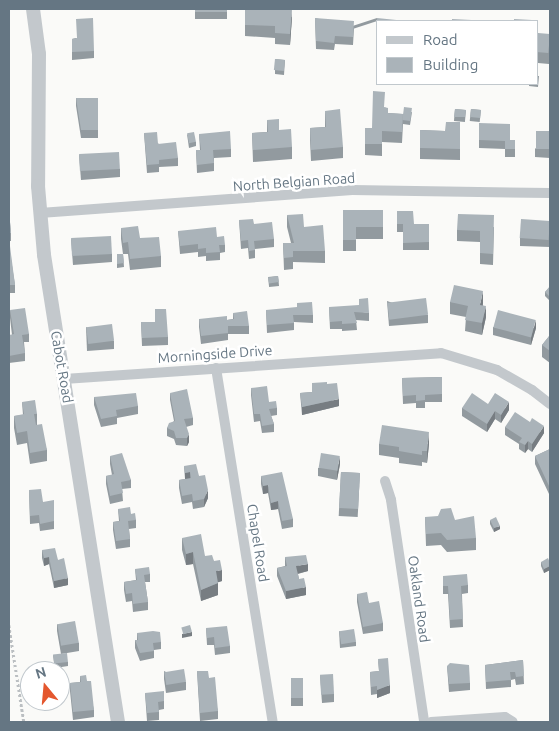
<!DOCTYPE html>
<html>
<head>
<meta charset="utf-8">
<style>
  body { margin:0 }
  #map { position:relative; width:559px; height:731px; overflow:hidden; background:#fafaf8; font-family:Ubuntu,sans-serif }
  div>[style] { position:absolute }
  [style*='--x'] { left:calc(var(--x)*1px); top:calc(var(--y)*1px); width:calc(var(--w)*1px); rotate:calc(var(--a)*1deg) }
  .path>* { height:2.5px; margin-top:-1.25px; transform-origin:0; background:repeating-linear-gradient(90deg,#bbbfc2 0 2.5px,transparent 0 5px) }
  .minor>* { height:10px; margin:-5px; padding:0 5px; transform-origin:5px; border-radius:5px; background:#c3c8cc }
  .tertiary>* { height:14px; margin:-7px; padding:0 7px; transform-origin:7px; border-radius:7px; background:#c3c8cc }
  .wall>* { inset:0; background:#929a9f; transform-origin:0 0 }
  .shaded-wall>* { inset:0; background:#777d82 }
  .building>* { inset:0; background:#aab3b9; transform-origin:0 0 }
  span { translate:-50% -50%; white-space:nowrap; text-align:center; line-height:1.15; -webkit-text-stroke:5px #fff; paint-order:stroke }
  .street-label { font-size:14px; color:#657683 }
  .frame { position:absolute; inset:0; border:10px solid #657683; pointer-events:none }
  .legend { position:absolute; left:376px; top:20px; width:162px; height:65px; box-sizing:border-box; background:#fff; border:1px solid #c1c8cd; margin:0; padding:6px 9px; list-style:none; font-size:15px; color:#657683 }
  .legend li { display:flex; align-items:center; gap:10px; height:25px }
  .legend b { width:25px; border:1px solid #c1c8cd }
  .north { position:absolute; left:20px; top:661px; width:50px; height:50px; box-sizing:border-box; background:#fff; border:1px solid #c1c8cd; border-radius:50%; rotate:343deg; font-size:14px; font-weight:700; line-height:20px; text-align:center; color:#657683 }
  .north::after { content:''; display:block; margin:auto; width:18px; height:22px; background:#e4572e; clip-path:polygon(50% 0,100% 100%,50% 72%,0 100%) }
</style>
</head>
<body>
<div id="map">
  <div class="path">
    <i style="--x:9;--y:625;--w:98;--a:81.2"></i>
  </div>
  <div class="minor">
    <i style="--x:40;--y:213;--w:313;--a:-4.2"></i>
    <i style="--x:352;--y:190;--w:198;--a:0.9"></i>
    <i style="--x:216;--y:368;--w:359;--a:80.9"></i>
    <i style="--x:64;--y:379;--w:378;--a:-3.9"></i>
    <i style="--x:441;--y:353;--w:59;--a:16.9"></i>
    <i style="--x:497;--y:370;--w:40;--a:29.7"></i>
    <i style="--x:532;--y:390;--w:23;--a:38"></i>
    <i style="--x:385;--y:481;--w:20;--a:72"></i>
    <i style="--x:391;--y:500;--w:224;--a:81.5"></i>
    <i style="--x:431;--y:722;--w:74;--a:-3.9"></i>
    <i style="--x:505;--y:717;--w:9;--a:32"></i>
  </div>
  <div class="tertiary">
    <i style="--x:33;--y:9;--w:45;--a:82.4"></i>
    <i style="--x:39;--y:54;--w:132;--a:90.4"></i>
    <i style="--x:38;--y:186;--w:69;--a:85"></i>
    <i style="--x:44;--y:255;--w:473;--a:81"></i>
  </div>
  <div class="wall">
    <i style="left:195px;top:9px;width:32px;height:10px"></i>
    <i style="clip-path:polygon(292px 17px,290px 45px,275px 44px,275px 38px,245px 36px,245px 25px)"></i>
    <i style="clip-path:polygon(315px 18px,354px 28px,353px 45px,335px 44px,334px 50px,316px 49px)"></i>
    <i style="left:377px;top:18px;width:3px;height:37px;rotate:72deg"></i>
    <i style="clip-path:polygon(538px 33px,550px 46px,549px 64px,538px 63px)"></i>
    <i style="clip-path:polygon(76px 38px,94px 51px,94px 58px,72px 60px,72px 39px)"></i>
    <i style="clip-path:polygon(275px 59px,285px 60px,284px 75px,275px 74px)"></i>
    <i style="clip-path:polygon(538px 76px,539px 76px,538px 87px,529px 86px,529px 84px,538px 84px)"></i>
    <i style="clip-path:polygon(76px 98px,98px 98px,98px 138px,81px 138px,76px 106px)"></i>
    <i style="clip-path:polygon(385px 107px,388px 113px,403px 114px,412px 112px,410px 125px,403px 124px,402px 143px,382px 142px,382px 156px,365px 155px,365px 128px,372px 128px)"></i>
    <i style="left:455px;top:109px;width:11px;height:12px;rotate:5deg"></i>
    <i style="left:471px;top:109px;width:10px;height:12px;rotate:6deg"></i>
    <i style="clip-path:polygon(325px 111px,343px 147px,343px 158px,311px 161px,310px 140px,310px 128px,325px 127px)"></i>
    <i style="clip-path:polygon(267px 120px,279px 130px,292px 147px,292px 159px,253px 162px,252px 133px,267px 132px)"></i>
    <i style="clip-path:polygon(460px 122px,460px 160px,420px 159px,420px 130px,445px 131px)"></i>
    <i style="clip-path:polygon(479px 123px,510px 140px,515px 140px,515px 157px,505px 157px,505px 149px,479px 148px)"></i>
    <i style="clip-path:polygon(550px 131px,550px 158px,535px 157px,535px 149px)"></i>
    <i style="clip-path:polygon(144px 133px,178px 158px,178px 166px,159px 167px,159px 172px,147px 173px)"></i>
    <i style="clip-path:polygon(187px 134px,196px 142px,196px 146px,189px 148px)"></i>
    <i style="clip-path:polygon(199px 134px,231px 149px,231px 157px,214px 158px,214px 171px,197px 173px,196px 150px,200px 150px)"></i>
    <i style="clip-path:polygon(79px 155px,120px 169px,120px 177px,81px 180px)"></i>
    <i style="clip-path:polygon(343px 210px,383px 210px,383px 239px,356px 239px,356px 251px,343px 251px)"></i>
    <i style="clip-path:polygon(9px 211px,11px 233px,11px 241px,9px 241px)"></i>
    <i style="clip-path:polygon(397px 211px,414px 224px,429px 224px,429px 250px,403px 250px,403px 232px,397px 232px)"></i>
    <i style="clip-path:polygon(287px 215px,304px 227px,325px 251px,325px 263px,293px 262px,293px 269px,284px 270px,283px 243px,291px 243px,287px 227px)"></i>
    <i style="clip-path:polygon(239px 220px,254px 224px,274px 239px,274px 247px,255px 249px,255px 258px,249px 259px,248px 248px,241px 249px)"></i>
    <i style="clip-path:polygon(550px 221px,550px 247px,520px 246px,520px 238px)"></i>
    <i style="clip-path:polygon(494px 227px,493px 265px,480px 264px,480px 242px,457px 241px,457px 230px)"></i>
    <i style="clip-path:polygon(121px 228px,140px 238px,161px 256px,161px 267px,130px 270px,128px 254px,123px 254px,124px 267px,117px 268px,117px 254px,123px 254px,121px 239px)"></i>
    <i style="clip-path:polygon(178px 231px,225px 245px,225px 252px,220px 253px,220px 260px,206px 261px,206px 256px,198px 257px,198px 252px,180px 254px)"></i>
    <i style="clip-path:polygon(71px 239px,112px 254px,112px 262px,73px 265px)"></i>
    <i style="clip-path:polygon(9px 246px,15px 285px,15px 293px,9px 293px)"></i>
    <i style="clip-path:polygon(549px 267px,550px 267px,550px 301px,545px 296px,545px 292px,549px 288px)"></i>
    <i style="left:278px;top:276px;width:10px;height:10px;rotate:84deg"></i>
    <i style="clip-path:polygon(387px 301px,428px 315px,428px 323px,389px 326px)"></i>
    <i style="clip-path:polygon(450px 302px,483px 303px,483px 305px,486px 317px,482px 335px,465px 331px,466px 317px,450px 314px)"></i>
    <i style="clip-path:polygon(329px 307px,369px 313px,369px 321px,356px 320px,357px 330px,342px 331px,342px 329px,330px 329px)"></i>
    <i style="clip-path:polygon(155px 309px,168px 337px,168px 345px,142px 346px,141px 322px,155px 322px)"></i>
    <i style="clip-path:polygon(10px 310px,29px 334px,29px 342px,24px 342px,25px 353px,25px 361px,9px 363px,9px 335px,12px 335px,10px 318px)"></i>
    <i style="clip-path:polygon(266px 310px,313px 315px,313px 323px,294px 322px,294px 330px,267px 333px)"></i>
    <i style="clip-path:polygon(233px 313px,249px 326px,249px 334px,228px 334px,228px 340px,201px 344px,199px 327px,199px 319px,227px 320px,233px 319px)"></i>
    <i style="clip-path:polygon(86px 327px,114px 341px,114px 349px,87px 351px)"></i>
    <i style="clip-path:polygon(493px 327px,536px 328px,531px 345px,493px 335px)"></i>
    <i style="clip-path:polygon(550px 335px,550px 363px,542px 357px,542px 345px)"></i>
    <i style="clip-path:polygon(442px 377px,442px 402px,425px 402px,425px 408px,416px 408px,416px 403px,403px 404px,402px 378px)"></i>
    <i style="clip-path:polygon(312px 383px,339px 406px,302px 415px,300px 393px,312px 392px)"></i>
    <i style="clip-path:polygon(251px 388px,277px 408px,277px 415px,271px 416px,274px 424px,274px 432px,262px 433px,260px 421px,254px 422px,251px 395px)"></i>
    <i style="clip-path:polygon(170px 393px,193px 418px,193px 425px,186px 427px,189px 442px,187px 446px,176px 445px,174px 439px,167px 436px,167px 428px,174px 421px,170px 400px)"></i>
    <i style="clip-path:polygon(94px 397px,138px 406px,138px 414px,117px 418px,117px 424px,101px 427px,94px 405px)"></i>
    <i style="clip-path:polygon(22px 402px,37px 414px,37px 425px,47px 450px,47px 461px,30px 464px,27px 443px,17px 445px,14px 428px,14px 416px,23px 415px)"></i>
    <i style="clip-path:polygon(488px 404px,509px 410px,501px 423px,495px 419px,487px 432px,462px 416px,462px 408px)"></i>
    <i style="clip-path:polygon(505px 427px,544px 433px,532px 452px,528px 449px,525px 453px,519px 449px,519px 444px,505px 435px)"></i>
    <i style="clip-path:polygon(379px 444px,429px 444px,427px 463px,422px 462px,422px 466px,399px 463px,399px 458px,379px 455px)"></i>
    <i style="clip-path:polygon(550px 449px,550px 493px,549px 494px,535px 464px,535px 456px)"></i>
    <i style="clip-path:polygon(110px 456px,131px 480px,131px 488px,122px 489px,123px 501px,110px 504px,106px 484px,106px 476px,112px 475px,110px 464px)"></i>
    <i style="clip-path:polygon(340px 464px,337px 480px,318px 476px,318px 468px)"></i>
    <i style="clip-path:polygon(184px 466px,199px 476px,208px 498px,204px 507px,193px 509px,192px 502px,182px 504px,179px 488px,179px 480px,185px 479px)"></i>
    <i style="left:341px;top:472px;width:19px;height:44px;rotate:3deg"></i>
    <i style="clip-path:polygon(261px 476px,293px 519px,293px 527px,282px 529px,278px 509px,271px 510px,268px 493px,263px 494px,261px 484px)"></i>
    <i style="clip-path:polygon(29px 490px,43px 502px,54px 521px,54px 529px,40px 531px,39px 523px,30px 524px)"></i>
    <i style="clip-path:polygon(118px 509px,131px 514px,136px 520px,136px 528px,129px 529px,130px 539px,130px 547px,116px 549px,113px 530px,113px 522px,119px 521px)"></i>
    <i style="clip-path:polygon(425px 517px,455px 520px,476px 538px,476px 550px,447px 552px,441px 545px,426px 546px)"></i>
    <i style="clip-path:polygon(490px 520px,500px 529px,494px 532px,490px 524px)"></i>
    <i style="clip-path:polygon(182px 538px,205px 556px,214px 561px,222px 581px,218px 582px,218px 595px,201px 601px,193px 564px,186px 565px,182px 550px)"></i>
    <i style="clip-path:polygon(42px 550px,58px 560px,68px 585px,54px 588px,49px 564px,44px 566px,42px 558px)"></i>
    <i style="clip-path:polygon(285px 557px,308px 571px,298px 574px,299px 579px,306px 595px,286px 599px,277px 576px,277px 568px,285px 566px)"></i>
    <i style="clip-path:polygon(541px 562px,550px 563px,550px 570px,544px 573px,541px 566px)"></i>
    <i style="clip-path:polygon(135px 569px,150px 574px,150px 582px,145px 582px,148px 602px,148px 610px,133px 612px,132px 601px,126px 602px,124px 590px,124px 582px,136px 580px)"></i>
    <i style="clip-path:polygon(443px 576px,468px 585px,468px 593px,462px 594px,463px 627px,450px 628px,448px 594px,443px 594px)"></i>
    <i style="clip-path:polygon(357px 594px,369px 603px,383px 623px,383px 631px,363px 634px,357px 602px)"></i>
    <i style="clip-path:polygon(57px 624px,79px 643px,79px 651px,61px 654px,57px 631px)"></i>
    <i style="clip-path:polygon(206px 628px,230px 646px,230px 653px,215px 655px,214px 645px,207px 645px)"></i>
    <i style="clip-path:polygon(339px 631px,356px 642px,356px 646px,340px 648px)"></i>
    <i style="clip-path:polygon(137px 633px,161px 642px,161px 649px,154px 650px,154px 658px,140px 661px,135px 648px,135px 640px,137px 640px)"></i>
    <i style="clip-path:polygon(53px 655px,68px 662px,68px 666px,55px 668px)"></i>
    <i style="clip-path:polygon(378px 659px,390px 693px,377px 698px,377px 694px,371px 695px,370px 672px,379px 671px)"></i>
    <i style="clip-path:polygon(523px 660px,524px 684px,516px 685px,515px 679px,511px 680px,511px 687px,486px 689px,485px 665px)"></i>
    <i style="clip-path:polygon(447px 666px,470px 683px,470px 690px,449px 692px)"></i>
    <i style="clip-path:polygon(164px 671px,186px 682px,186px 690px,166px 693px,164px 679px)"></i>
    <i style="clip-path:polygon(197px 671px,209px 678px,218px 711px,218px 719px,200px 721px)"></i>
    <i style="clip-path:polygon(320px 675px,334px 694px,334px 702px,322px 703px)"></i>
    <i style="clip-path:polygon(80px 676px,87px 681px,94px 710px,94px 717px,73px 720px,70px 691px,70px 683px,80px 682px)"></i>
    <i style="left:291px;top:678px;width:12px;height:28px"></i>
    <i style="clip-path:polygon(145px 693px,164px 701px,164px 709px,159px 710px,159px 720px,147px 721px)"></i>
  </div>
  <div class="shaded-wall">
    <i style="clip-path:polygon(292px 9px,292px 17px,290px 45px,290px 34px)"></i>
    <i style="clip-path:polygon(483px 291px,483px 303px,480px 316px,480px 305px)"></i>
    <i style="clip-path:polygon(486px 306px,486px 317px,482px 335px,482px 323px)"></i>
    <i style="clip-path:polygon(536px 320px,536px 328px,531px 345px,531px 338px)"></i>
    <i style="clip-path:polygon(339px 399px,339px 406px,302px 415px,302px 407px)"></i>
    <i style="clip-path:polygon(509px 402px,509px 410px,501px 423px,501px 415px)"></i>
    <i style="clip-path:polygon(495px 411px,495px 419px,487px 432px,487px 424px)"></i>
    <i style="clip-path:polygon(544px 426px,544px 433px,532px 452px,532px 444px)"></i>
    <i style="clip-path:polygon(429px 432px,429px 444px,427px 463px,427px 451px)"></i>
    <i style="clip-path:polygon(189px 434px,189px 442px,187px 446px,187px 438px)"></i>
    <i style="clip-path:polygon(528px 441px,528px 449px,525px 453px,525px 445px)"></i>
    <i style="clip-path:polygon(340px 456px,340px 464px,337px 480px,337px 472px)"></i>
    <i style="clip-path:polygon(190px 472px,190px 480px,185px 481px,185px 473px)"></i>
    <i style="clip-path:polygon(268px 485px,268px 493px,263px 494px,263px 486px)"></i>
    <i style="clip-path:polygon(550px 485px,550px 493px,549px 494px,549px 486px)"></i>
    <i style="clip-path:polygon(208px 490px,208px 498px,204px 507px,204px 499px)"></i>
    <i style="clip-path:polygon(278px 501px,278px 509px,271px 510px,271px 503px)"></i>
    <i style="clip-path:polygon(500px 526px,500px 529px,494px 532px,494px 528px)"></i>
    <i style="clip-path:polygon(193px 552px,193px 564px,186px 565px,186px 554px)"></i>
    <i style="clip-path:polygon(49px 557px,49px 564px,44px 566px,44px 558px)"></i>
    <i style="clip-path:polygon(308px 564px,308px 571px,296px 574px,296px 566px)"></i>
    <i style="clip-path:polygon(550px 566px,550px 570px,544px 573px,544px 569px)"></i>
    <i style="clip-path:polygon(222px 570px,222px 581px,216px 583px,216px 571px)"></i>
    <i style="clip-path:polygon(68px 578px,68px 585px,54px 588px,54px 581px)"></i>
    <i style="clip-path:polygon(218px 583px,218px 595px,201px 601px,201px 590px)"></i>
    <i style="clip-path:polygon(306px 587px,306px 595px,286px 599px,286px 591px)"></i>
    <i style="clip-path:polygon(192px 632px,192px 636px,182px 638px,182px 634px)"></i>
    <i style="clip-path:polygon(390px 685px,390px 693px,377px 698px,377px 690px)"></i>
  </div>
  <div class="building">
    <i style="left:195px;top:9px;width:32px;height:3px"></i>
    <i style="clip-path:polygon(245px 9px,292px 9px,290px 34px,275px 33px,275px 26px,245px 25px)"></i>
    <i style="clip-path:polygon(93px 18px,94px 51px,72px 52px,72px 39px,77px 38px,76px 19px)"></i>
    <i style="clip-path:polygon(315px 18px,354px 21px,353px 37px,335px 36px,334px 43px,316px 41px)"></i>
    <i style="clip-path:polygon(377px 18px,406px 21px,378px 21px,378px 47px,377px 47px)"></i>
    <i style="clip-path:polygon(452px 19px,491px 21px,452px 21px)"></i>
    <i style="clip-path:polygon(514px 19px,532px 20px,532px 21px,514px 21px)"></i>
    <i style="left:538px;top:33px;width:12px;height:19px;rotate:5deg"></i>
    <i style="left:275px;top:59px;width:10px;height:11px;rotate:6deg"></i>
    <i style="clip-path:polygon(373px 91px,385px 92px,384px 107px,388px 108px,388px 113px,403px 114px,402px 132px,382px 131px,382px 144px,365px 144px,365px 128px,372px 128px)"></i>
    <i style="clip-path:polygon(76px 98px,98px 98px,98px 130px,81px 130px)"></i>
    <i style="left:404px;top:107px;width:8px;height:13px;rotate:7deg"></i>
    <i style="clip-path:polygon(340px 109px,343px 147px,311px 150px,310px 128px,326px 127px,325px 111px)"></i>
    <i style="clip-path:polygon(455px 109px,466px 110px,465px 117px,454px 117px)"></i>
    <i style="left:471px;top:109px;width:10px;height:8px;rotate:6deg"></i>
    <i style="clip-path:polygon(279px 119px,279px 130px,291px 129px,292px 147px,253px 150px,252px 133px,268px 132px,267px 120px)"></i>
    <i style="clip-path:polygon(446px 122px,460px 122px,460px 149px,420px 148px,420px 130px,445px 131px)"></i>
    <i style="clip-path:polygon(479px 123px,510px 124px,510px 140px,515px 140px,515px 149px,505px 149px,505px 141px,479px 140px)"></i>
    <i style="clip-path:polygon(230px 131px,231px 149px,213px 150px,214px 163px,197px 165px,196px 150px,201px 150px,199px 134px)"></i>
    <i style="left:536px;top:131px;width:14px;height:18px"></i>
    <i style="clip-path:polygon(157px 132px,158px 144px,176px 142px,178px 158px,159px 160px,159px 164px,147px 165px,144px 133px)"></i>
    <i style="left:194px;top:132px;width:10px;height:7px;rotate:79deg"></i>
    <i style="left:119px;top:152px;width:17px;height:40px;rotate:87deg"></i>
    <i style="clip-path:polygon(343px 210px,383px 210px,383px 227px,356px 227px,356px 240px,343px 240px)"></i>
    <i style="clip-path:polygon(9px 211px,11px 233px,9px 233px)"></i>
    <i style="clip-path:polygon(397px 211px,413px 211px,414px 224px,429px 224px,429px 242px,403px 243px,403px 224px,397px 224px)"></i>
    <i style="clip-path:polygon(303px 214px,304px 227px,323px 225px,325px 251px,293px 251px,293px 257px,284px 258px,283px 243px,294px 243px,287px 215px)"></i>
    <i style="clip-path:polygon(458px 214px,494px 215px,493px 254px,480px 253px,480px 231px,457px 230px)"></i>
    <i style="clip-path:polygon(253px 219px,254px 224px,272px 222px,274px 239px,254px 241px,255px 250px,249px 251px,248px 240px,241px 241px,239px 220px)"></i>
    <i style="left:521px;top:219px;width:29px;height:19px;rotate:4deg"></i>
    <i style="clip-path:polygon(138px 226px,140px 238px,159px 237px,161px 256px,130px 259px,128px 242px,123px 243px,121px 228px)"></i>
    <i style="clip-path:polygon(216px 227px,217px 237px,224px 236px,225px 245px,219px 245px,220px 252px,206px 253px,206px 248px,198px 249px,198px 244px,180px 246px,178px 231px)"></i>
    <i style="left:111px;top:236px;width:18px;height:40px;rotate:87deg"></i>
    <i style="clip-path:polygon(9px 246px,10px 246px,15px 285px,9px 285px)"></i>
    <i style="clip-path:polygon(117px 254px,123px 254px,124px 263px,117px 264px)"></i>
    <i style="left:549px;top:267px;width:1px;height:17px"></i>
    <i style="left:278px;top:276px;width:6px;height:10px;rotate:81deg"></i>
    <i style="clip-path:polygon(454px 285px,483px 291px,480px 305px,486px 306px,482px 323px,465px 320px,468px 306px,450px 302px)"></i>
    <i style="clip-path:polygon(550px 286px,550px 297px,545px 292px)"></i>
    <i style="clip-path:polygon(368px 298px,369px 313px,354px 312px,357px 323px,342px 324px,342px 321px,330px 322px,329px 307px,359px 305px,359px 299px)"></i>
    <i style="left:426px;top:298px;width:17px;height:39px;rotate:83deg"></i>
    <i style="clip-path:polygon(312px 302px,313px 315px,293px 315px,294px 323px,267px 325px,266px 310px,297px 307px,297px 303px)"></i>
    <i style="clip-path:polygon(25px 308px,29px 334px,22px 335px,25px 353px,9px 356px,9px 335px,14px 334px,10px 310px)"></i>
    <i style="clip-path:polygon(155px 309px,166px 309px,168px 337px,142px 338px,141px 322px,155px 322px)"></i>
    <i style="left:498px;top:310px;width:39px;height:18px;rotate:15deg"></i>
    <i style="clip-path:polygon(247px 311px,249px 326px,228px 326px,228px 333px,201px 336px,199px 319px,227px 316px,227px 320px,234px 319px,233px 313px)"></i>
    <i style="left:112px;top:324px;width:17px;height:26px;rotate:83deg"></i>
    <i style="clip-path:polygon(550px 335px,550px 351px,542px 345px)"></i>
    <i style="clip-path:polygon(442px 377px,442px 394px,425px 395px,425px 400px,416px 401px,416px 395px,403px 396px,402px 378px)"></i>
    <i style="clip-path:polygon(327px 382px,327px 384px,337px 383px,339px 399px,302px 407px,300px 393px,312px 392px,312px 383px)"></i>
    <i style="clip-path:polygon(267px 386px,269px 402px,276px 401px,277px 408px,269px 409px,274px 424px,262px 426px,260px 414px,254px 414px,251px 388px)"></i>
    <i style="clip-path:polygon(187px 389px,193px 418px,184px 419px,189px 434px,187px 438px,176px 438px,174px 431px,167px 428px,169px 423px,175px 421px,170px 393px)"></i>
    <i style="clip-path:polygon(136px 393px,138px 406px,116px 410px,117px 416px,101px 419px,94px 397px)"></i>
    <i style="clip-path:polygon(472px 393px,488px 404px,495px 393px,509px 402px,501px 415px,495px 411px,487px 424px,462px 408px)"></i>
    <i style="clip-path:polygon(35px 400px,37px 414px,34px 414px,36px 425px,42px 424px,47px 450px,30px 453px,27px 431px,17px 433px,14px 416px,24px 414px,22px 402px)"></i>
    <i style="clip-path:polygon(515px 412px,530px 422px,532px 418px,544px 426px,532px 444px,528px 441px,525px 445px,519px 442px,522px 438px,505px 427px)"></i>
    <i style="clip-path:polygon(382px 425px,429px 432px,427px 451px,422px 451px,422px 455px,399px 451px,399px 447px,379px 444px)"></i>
    <i style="clip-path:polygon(550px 449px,550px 485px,549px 486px,535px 456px)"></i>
    <i style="clip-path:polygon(122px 453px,131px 480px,121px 482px,123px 493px,110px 496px,106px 476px,114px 474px,110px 456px)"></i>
    <i style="left:321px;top:453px;width:19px;height:15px;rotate:9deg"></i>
    <i style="clip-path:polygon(196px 464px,199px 476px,205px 475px,208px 490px,204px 499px,193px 501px,192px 494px,182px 496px,179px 480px,191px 478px,190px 472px,185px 473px,184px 466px)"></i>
    <i style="clip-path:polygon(282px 472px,293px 519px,282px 521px,278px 501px,271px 503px,268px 485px,263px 486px,261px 476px)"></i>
    <i style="left:341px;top:472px;width:19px;height:36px;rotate:3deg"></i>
    <i style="clip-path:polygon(41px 489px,43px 502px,54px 500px,54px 521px,40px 524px,39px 515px,30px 516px,29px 490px)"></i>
    <i style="clip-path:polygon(130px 507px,131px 514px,135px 513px,136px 520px,128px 521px,130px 539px,116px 541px,113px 522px,120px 521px,118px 509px)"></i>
    <i style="clip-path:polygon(451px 508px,455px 520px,474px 516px,476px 538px,447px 540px,441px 533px,426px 534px,425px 517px,438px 516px,441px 509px)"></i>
    <i style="clip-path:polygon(496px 517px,500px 526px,494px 528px,490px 520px)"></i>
    <i style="clip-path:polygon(201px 534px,205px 556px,212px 555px,214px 561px,220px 560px,222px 570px,216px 571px,218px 583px,201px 590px,193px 552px,186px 554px,182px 538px)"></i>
    <i style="clip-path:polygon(55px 548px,58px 560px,64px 558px,68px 578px,54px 581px,49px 557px,44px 558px,42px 550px)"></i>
    <i style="clip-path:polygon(306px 555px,308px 564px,296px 566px,299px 579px,304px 578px,306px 587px,286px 591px,277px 568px,287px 566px,285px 557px)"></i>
    <i style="clip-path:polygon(548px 558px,550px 563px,550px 566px,544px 569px,541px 562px)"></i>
    <i style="clip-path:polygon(149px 567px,150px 574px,144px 575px,148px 602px,133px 604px,132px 593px,126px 594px,124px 582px,137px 580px,135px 569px)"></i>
    <i style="clip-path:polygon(467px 574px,468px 585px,461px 586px,463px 619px,450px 620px,448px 586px,443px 586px,443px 576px)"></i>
    <i style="clip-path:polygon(367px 592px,369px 603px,379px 601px,383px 623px,363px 627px,357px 594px)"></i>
    <i style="left:75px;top:621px;width:22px;height:18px;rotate:80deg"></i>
    <i style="left:190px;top:625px;width:7px;height:9px;rotate:74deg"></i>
    <i style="clip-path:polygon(227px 626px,230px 646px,215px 648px,214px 637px,207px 638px,206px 628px)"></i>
    <i style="left:354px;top:629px;width:13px;height:15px;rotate:81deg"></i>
    <i style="clip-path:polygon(153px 631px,160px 632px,161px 642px,153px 643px,154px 651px,140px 653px,135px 640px,138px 640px,137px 633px)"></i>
    <i style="left:67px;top:653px;width:9px;height:14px;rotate:84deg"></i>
    <i style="clip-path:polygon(388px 658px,390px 685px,377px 690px,377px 686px,371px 687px,370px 672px,379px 671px,378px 659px)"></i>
    <i style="clip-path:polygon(523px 660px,524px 676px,516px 677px,515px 672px,510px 672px,511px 680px,486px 682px,485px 665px)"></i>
    <i style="clip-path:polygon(450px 663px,469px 665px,470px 683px,449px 684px,447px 666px)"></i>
    <i style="left:184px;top:669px;width:13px;height:20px;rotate:81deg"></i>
    <i style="clip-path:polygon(197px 671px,208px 671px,209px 678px,215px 677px,218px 711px,200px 713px)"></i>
    <i style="left:333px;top:674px;width:20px;height:13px;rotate:87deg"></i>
    <i style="clip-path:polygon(86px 675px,87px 681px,91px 681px,94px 710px,73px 712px,70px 683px,81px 682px,80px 676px)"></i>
    <i style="left:291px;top:678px;width:12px;height:20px"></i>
    <i style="clip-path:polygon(164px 691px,164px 701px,158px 702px,159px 712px,147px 713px,145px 693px)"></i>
  </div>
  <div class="street-label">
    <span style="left:294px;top:182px;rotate:-4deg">North Belgian Road</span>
    <span style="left:215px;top:354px;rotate:-4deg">Morningside Drive</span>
    <span style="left:62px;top:367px;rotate:80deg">Cabot Road</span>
    <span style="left:258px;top:543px;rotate:81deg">Chapel Road</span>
    <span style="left:419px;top:599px;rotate:82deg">Oakland Road</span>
  </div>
  <div class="frame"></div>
  <ul class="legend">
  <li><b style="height:6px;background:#c3c8cc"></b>Road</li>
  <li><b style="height:14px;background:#aab3b9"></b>Building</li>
  </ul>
  <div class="north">N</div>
</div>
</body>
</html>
